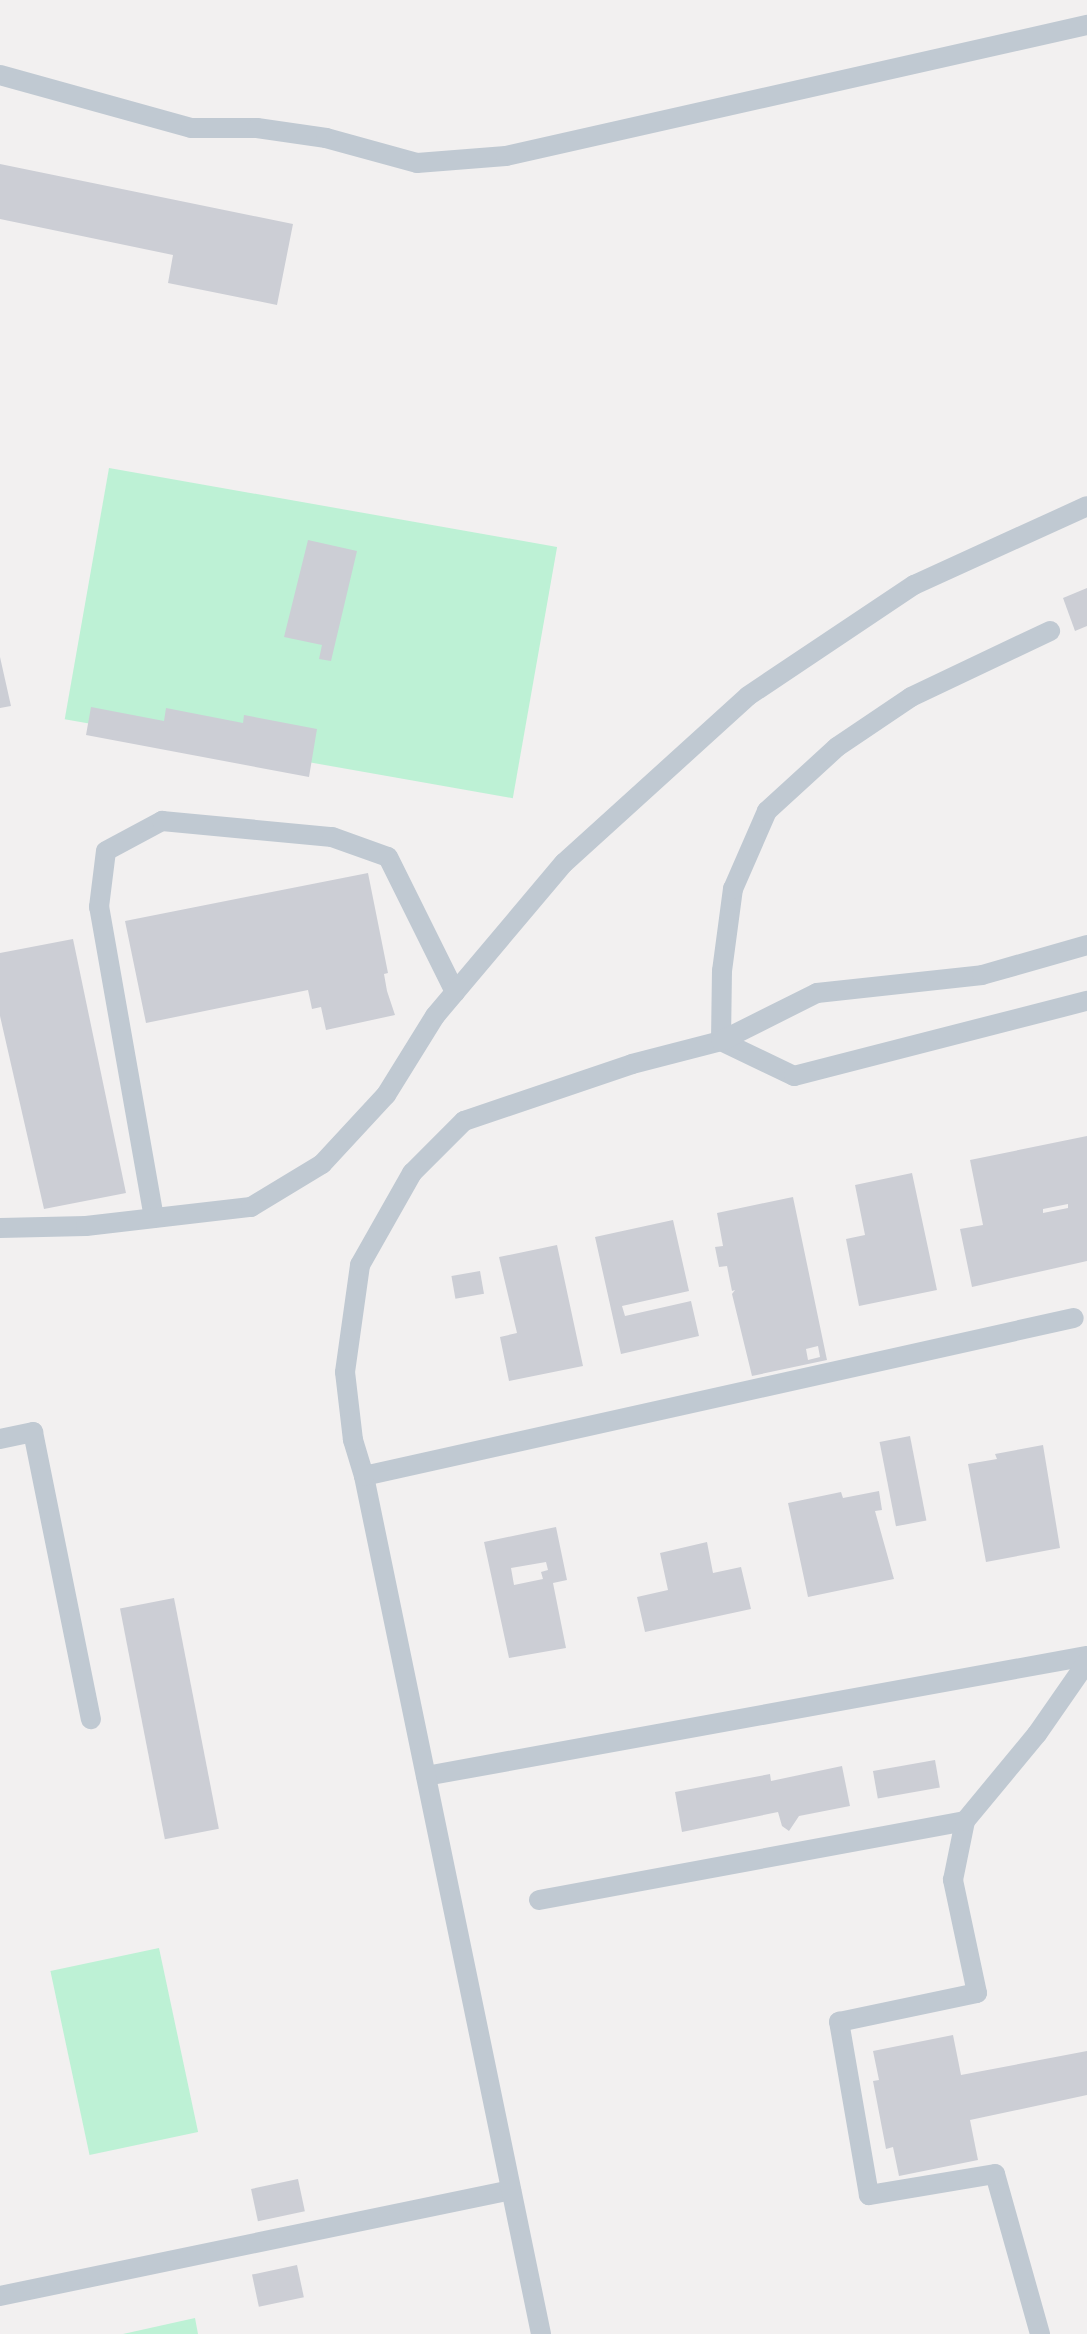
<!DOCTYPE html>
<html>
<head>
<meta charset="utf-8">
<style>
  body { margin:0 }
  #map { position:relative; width:1087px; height:2334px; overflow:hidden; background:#f2f0f0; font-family:"IBM Plex Sans",sans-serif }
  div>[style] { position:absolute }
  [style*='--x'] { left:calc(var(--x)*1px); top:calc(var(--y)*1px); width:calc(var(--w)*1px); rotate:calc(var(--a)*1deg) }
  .green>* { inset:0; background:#bdf1d5; transform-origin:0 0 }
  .building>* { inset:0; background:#ccced5; transform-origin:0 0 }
  .lane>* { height:20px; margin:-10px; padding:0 10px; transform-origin:10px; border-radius:10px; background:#c0c9d2 }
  span { translate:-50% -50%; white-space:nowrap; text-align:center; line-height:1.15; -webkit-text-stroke:4.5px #fff; paint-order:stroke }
</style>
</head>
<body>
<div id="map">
  <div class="green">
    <i style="left:109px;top:468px;width:455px;height:255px;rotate:10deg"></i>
    <i style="left:159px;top:1948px;width:188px;height:111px;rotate:78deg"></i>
    <i style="clip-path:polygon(195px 2318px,198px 2334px,123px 2334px)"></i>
  </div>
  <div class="building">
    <i style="clip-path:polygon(0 164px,293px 224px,277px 305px,168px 283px,173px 255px,0 219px)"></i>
    <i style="clip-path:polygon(308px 540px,357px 551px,331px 661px,319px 659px,322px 645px,284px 637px)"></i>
    <i style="clip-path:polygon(1087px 588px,1087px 626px,1075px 631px,1063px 598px)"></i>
    <i style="clip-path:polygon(0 657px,11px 706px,0 708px)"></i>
    <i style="clip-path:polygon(91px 707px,164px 721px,166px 708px,243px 723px,244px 715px,317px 729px,309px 777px,86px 735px)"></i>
    <i style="clip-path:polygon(368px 873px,388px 973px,384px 974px,387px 991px,395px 1015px,326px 1030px,321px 1007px,312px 1009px,308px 990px,146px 1023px,125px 921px)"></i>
    <i style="clip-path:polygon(73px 939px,126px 1193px,44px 1209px,0 1016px,0 953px)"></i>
    <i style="clip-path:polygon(evenodd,1087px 1136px,1087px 1261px,972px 1287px,960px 1229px,983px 1225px,970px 1160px,1087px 1136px,1068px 1204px,1068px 1208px,1043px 1213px,1043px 1209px,1068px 1204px)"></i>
    <i style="clip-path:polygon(912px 1173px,937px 1290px,859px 1306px,846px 1239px,865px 1235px,855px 1185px)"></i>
    <i style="clip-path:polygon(evenodd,793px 1197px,827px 1360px,752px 1376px,732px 1294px,735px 1290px,732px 1291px,727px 1266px,719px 1267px,715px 1247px,723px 1246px,717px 1213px,793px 1197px,818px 1346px,820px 1357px,808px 1360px,806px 1349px,818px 1346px)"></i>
    <i style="clip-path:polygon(673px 1220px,689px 1291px,622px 1306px,625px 1316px,691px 1301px,699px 1336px,621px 1354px,595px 1237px)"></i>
    <i style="clip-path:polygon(557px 1245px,583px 1366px,509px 1381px,500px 1337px,517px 1333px,499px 1257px)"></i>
    <i style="left:480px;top:1271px;width:23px;height:29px;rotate:80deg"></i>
    <i style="left:910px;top:1436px;width:86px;height:31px;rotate:79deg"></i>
    <i style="clip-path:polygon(1043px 1445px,1060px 1548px,986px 1562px,968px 1464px,997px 1459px,995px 1454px)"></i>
    <i style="clip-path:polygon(879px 1491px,882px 1510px,875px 1511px,894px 1579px,808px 1597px,788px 1503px,841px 1492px,843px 1498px)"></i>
    <i style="clip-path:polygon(evenodd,556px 1527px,567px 1580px,553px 1583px,566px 1648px,509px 1658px,484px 1542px,556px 1527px,546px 1562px,548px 1570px,541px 1572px,543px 1579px,514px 1585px,511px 1568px,546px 1562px)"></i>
    <i style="clip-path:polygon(707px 1542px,713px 1573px,741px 1567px,751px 1609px,645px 1632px,637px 1597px,668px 1590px,660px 1553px)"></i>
    <i style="left:174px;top:1598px;width:235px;height:55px;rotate:79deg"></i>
    <i style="left:935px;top:1760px;width:28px;height:63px;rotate:80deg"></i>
    <i style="clip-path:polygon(842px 1766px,850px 1806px,799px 1816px,789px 1831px,782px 1826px,778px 1812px,682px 1832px,675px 1792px,770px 1774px,771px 1781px)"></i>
    <i style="clip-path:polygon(953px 2035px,961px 2075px,1087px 2051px,1087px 2095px,970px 2120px,978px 2160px,899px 2176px,893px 2147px,886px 2149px,873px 2081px,879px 2080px,873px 2051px)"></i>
    <i style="left:298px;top:2179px;width:33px;height:48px;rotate:78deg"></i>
    <i style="left:297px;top:2265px;width:33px;height:46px;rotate:78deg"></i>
  </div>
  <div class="lane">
    <i style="--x:0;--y:75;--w:198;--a:15.5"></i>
    <i style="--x:191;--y:128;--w:66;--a:0"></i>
    <i style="--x:257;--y:128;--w:70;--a:8.2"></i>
    <i style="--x:326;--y:138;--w:94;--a:15.4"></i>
    <i style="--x:417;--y:163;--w:89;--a:-4.5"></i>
    <i style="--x:506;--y:156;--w:596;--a:-12.71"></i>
    <i style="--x:721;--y:1041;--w:70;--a:-89.2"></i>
    <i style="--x:722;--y:971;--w:83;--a:-82.4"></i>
    <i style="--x:733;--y:889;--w:85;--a:-66.4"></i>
    <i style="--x:767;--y:811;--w:95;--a:-42.4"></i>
    <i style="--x:837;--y:747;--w:89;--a:-34"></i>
    <i style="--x:911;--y:697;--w:154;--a:-25.4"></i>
    <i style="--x:721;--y:1041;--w:81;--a:25.6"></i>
    <i style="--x:794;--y:1076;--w:302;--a:-14.4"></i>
    <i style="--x:154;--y:1218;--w:316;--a:-100"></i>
    <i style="--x:99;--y:907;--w:56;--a:-82.9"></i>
    <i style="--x:106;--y:851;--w:64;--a:-28.2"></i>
    <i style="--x:162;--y:821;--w:171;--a:5.4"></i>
    <i style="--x:332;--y:837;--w:59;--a:19.7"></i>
    <i style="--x:388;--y:857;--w:151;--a:63.6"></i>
    <i style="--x:0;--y:1228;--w:86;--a:-1.3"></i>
    <i style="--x:86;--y:1226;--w:166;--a:-6.6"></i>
    <i style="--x:251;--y:1207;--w:83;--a:-31.2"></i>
    <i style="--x:322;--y:1164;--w:94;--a:-47.2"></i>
    <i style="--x:386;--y:1095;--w:93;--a:-58.2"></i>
    <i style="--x:435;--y:1016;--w:200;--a:-49.9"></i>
    <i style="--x:564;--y:863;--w:248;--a:-42.2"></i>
    <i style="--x:748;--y:696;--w:200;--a:-33.8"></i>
    <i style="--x:914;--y:585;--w:190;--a:-24.5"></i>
    <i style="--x:0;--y:1439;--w:34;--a:-12"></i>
    <i style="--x:33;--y:1432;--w:293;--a:78.6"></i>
    <i style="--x:364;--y:1476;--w:727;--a:-12.55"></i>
    <i style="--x:426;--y:1776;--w:672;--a:-10.29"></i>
    <i style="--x:539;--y:1900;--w:433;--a:-10.5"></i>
    <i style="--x:0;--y:2296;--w:522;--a:-11.72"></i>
    <i style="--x:541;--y:2334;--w:876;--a:-101.66"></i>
    <i style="--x:364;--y:1476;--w:38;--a:-107"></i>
    <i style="--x:353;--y:1440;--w:68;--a:-96.7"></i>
    <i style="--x:345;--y:1372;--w:108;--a:-82"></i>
    <i style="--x:360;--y:1265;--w:106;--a:-60.5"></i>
    <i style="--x:412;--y:1173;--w:74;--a:-45"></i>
    <i style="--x:464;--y:1121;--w:177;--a:-18.7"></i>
    <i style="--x:632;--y:1064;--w:92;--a:-14.5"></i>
    <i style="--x:721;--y:1041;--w:107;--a:-26.6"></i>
    <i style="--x:817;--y:993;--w:166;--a:-6.2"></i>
    <i style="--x:982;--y:975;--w:109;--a:-15.9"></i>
    <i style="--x:1040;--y:2334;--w:166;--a:-105.7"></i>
    <i style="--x:995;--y:2174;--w:128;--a:170.5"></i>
    <i style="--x:869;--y:2195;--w:176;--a:-99.8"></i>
    <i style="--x:839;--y:2022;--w:141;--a:-11.9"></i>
    <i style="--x:977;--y:1993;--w:116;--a:-102"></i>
    <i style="--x:953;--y:1880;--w:60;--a:-78.5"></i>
    <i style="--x:965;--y:1821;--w:113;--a:-50.4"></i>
    <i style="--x:1037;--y:1734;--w:88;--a:-55.2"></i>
  </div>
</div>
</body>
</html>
